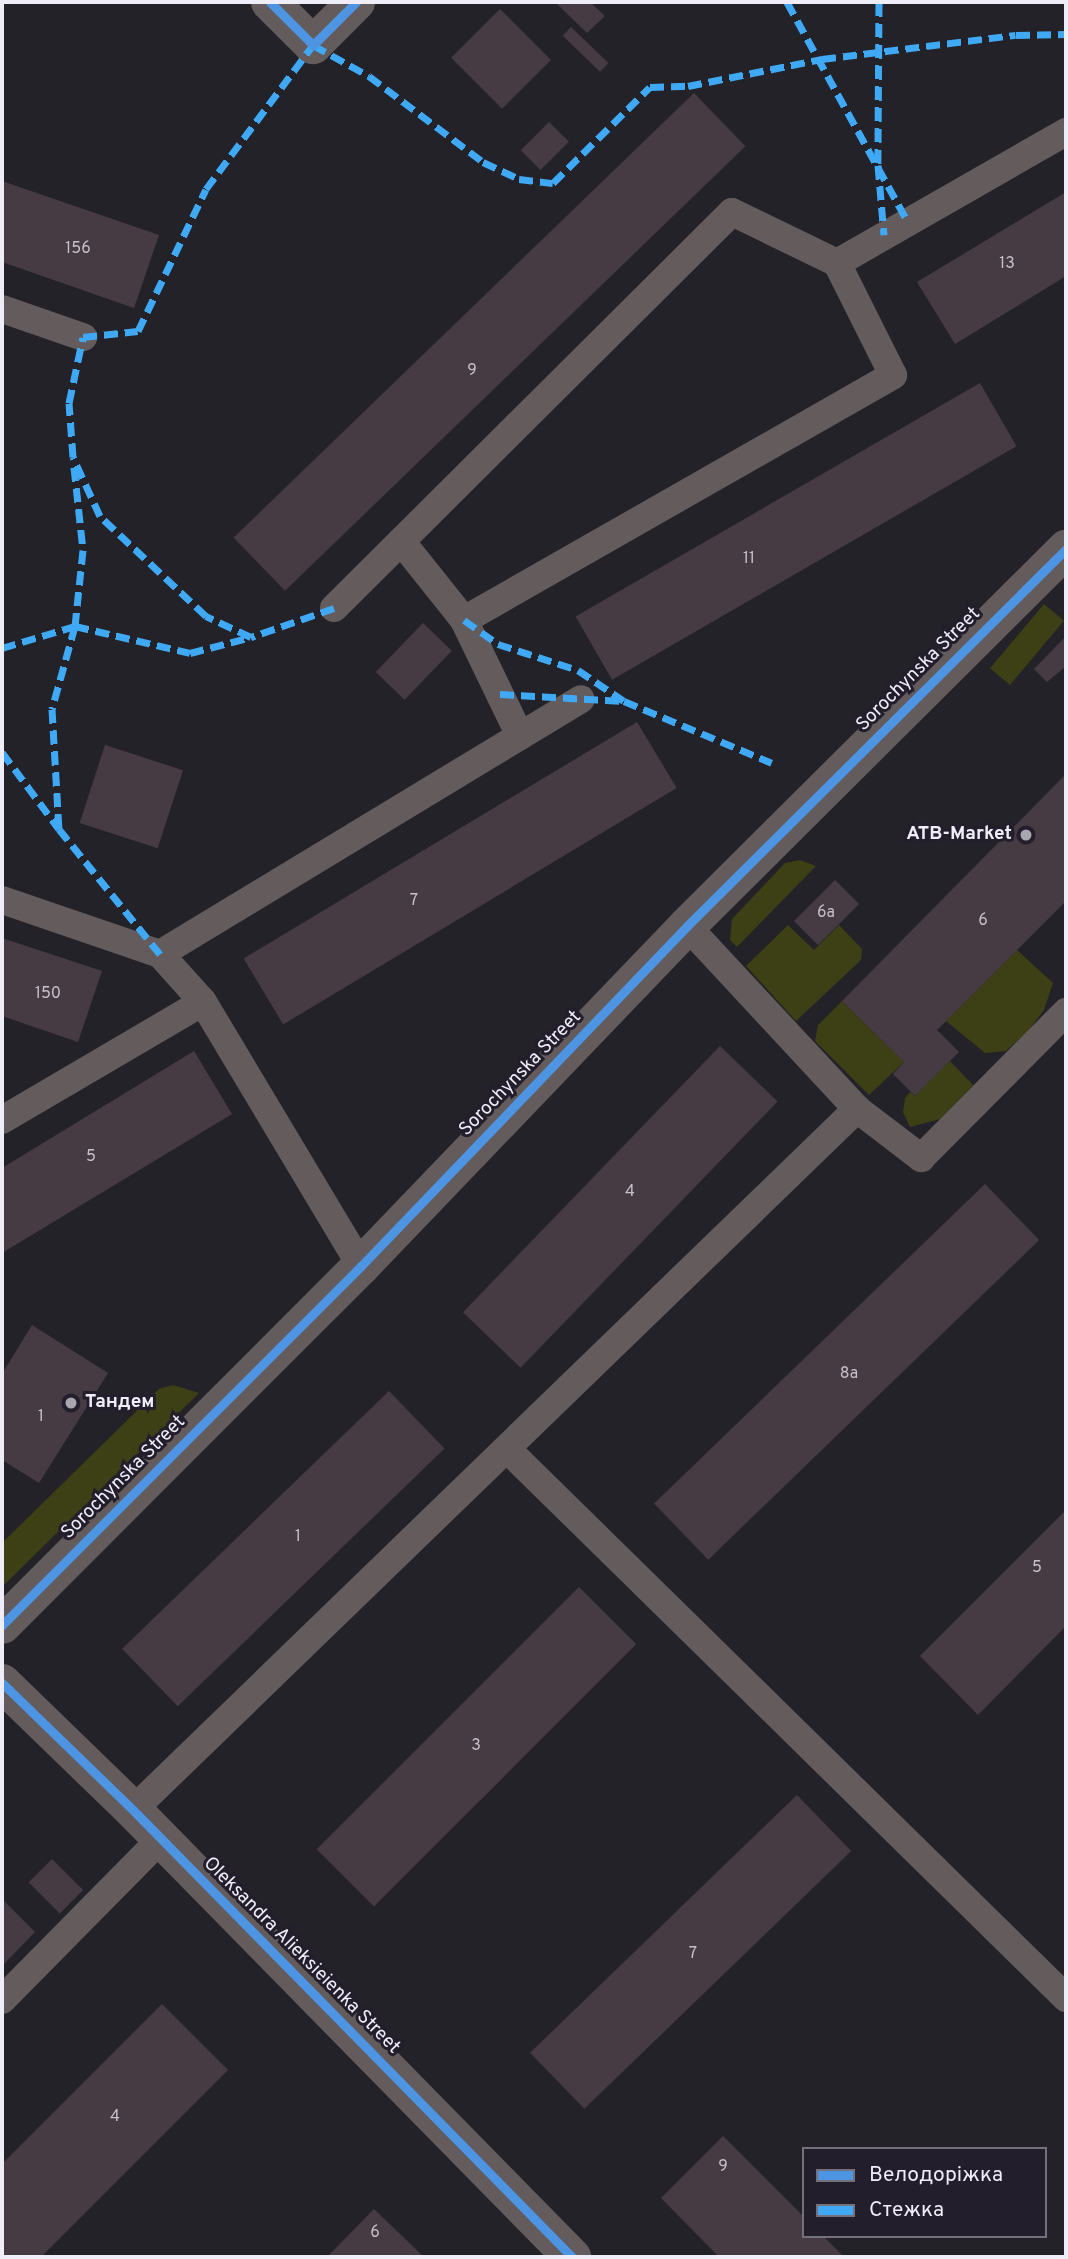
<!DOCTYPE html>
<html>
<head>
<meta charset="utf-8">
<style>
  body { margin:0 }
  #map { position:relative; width:1068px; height:2259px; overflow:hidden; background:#232228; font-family:Overpass,sans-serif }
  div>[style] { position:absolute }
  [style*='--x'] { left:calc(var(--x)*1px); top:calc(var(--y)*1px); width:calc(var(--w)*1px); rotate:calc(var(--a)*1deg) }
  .green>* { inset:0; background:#3d3f14; transform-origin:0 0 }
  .building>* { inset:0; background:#473b43; transform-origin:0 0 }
  .service>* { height:28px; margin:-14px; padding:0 14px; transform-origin:14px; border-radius:14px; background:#645b5c }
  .minor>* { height:38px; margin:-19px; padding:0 19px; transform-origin:19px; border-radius:19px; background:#645b5c }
  .tertiary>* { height:38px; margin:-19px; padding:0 19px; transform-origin:19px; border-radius:19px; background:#645b5c }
  .quiet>* { height:7px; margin-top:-3.5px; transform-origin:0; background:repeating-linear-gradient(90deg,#3fa9f5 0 14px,transparent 0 21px) }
  .cycleway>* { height:9px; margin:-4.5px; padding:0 4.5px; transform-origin:4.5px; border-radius:4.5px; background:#4d94e3 }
  .dots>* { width:19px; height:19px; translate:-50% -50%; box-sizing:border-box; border:4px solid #221e2c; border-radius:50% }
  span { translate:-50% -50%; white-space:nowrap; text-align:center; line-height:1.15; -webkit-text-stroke:6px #221e2c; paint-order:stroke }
  .number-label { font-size:16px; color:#c5c0ca }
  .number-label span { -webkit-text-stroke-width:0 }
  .street-label { font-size:19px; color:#efedf7 }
  .poi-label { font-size:19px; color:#efedf7; font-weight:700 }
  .right { translate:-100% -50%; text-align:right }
  .left { translate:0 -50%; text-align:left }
  .frame { position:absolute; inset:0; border:4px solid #efedf7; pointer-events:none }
  .legend { position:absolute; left:802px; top:2147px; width:245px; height:91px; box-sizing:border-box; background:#221e2c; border:2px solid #74717d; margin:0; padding:9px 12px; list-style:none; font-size:21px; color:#efedf7 }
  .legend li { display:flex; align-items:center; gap:14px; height:35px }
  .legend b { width:35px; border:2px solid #74717d }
</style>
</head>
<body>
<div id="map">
  <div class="green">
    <i style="left:1044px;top:604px;width:26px;height:84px;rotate:40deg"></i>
    <i style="clip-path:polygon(800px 860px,816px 866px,737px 947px,730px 940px,732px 919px,785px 863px)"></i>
    <i style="clip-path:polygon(788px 925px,814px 950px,839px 925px,862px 949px,861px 960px,796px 1021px,746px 966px)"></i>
    <i style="clip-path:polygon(1017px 950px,1053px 983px,1044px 1010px,1028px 1031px,1006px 1051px,985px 1053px,946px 1021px)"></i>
    <i style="clip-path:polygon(842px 1001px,904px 1062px,869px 1095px,815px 1041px,818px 1025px)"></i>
    <i style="clip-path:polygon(950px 1061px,973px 1085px,940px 1119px,910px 1127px,903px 1112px,905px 1098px,910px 1092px,915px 1096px)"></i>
    <i style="clip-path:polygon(173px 1385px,199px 1393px,2px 1587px,2px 1543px,159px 1389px)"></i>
  </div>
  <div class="building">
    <i style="clip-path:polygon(555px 2px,590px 2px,605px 16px,587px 33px)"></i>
    <i style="left:500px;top:9px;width:72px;height:69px;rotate:45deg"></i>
    <i style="left:571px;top:27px;width:52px;height:12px;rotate:44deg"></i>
    <i style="left:694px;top:93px;width:74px;height:640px;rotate:46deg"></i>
    <i style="left:549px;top:122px;width:28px;height:40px;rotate:45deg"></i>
    <i style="clip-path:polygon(2px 181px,159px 235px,134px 308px,2px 262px)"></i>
    <i style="clip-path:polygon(1066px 192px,1066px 276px,955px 344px,917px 282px)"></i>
    <i style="left:980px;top:383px;width:73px;height:467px;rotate:60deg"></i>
    <i style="left:423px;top:623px;width:40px;height:68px;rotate:44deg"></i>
    <i style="clip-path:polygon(1066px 636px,1066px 666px,1047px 682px,1034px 669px)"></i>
    <i style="left:637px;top:722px;width:77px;height:459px;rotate:59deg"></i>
    <i style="left:105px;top:745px;width:82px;height:82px;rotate:18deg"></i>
    <i style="clip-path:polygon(1066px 774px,1066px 901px,937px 1030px,959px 1052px,915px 1096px,893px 1074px,904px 1062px,842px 1001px)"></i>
    <i style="left:835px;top:880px;width:34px;height:58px;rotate:45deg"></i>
    <i style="clip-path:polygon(2px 938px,102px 971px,78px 1042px,2px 1016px)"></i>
    <i style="left:720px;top:1046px;width:80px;height:370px;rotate:44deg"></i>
    <i style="clip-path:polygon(194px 1051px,232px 1114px,2px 1253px,2px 1168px)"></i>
    <i style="left:985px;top:1184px;width:78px;height:460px;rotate:46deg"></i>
    <i style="clip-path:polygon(32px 1325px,108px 1373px,39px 1483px,2px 1460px,2px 1374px)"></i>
    <i style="left:389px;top:1391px;width:80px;height:371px;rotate:46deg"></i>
    <i style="clip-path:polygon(1066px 1510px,1066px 1626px,978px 1715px,920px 1656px)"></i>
    <i style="left:579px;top:1587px;width:81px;height:371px;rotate:45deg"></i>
    <i style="left:797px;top:1795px;width:78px;height:371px;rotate:46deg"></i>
    <i style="left:52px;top:1859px;width:44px;height:33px;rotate:45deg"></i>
    <i style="clip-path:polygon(2px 1899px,35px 1932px,2px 1966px)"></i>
    <i style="clip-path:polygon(162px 2004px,228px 2070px,41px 2257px,2px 2257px,2px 2164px)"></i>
    <i style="clip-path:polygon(723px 2136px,804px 2217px,804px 2236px,823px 2236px,844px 2257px,719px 2257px,661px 2198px)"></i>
    <i style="clip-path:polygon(374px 2209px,424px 2257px,327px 2257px)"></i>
  </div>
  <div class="service">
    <i style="--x:2;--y:309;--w:86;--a:19.1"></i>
    <i style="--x:334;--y:608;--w:561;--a:-44.86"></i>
    <i style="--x:732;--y:212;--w:117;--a:25.9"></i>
    <i style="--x:837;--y:263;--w:264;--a:-29.8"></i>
    <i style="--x:464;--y:620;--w:494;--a:-29.7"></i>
    <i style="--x:893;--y:375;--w:125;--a:-116.6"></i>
    <i style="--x:520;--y:736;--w:71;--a:-31.2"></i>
    <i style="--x:2;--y:900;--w:167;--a:18.9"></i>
    <i style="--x:160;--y:954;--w:421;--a:-31.2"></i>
    <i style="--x:520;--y:736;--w:129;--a:-115.8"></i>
    <i style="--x:464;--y:620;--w:101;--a:-128.6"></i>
    <i style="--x:687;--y:926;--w:250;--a:47.1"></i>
    <i style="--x:160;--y:954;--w:64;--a:48.1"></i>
    <i style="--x:2;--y:1120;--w:233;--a:-30.4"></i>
    <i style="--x:203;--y:1002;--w:308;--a:59.1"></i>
    <i style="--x:509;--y:1451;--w:781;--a:44.48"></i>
    <i style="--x:133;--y:1810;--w:1008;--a:-44.08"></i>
    <i style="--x:857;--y:1109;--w:81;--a:37.4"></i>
    <i style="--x:921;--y:1158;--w:206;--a:-45.2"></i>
    <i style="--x:2;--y:2000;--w:226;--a:-45.4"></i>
  </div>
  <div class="minor">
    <i style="--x:270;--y:2;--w:61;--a:45"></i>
    <i style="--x:313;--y:45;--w:61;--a:-45"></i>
  </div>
  <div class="tertiary">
    <i style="--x:2;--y:1625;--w:508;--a:-45"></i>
    <i style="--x:361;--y:1266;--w:471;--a:-46.2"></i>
    <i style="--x:687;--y:926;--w:535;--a:-44.85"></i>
    <i style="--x:2;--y:1683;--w:182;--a:44.1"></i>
    <i style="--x:133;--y:1810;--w:627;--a:45.52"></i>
  </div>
  <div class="quiet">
    <i style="--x:787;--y:2;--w:251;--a:61.2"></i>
    <i style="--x:879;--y:2;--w:163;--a:90.4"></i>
    <i style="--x:878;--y:165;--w:70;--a:85.1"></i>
    <i style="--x:74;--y:467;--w:83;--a:83.8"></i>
    <i style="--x:83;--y:550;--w:76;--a:96"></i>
    <i style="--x:75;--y:626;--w:86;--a:105.5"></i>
    <i style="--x:52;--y:709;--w:120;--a:86.7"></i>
    <i style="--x:59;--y:829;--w:161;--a:51.1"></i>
    <i style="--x:334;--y:608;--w:88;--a:160.7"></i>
    <i style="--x:251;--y:637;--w:50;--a:-155"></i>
    <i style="--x:206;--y:616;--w:146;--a:-136.7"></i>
    <i style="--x:100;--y:516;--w:65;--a:-114.6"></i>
    <i style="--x:73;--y:457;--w:54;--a:-94.2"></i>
    <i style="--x:69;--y:403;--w:67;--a:-78"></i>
    <i style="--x:83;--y:337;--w:55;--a:-6.2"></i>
    <i style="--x:138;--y:331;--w:157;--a:-64.4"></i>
    <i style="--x:206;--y:189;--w:179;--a:-53.4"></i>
    <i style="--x:313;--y:45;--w:64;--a:29"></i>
    <i style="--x:369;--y:76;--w:143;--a:37"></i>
    <i style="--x:483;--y:162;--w:40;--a:25"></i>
    <i style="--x:519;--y:179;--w:34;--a:7"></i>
    <i style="--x:553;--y:183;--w:136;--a:-44.7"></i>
    <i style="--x:650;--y:87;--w:38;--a:-2"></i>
    <i style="--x:688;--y:86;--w:137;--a:-11.4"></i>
    <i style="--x:822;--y:59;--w:195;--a:-7.1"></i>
    <i style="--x:1016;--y:35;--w:50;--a:-1.1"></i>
    <i style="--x:464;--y:620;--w:42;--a:35.2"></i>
    <i style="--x:498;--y:644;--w:84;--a:18"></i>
    <i style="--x:578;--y:670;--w:55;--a:34"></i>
    <i style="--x:2;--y:648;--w:76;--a:-16.8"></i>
    <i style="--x:75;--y:626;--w:118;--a:13.2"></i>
    <i style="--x:190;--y:653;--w:63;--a:-14.7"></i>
    <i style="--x:500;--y:694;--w:124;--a:3.2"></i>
    <i style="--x:624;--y:701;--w:160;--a:22.7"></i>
    <i style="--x:2;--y:752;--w:96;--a:53.5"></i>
  </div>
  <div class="cycleway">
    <i style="--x:270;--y:2;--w:61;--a:45"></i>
    <i style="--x:313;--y:45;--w:61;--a:-45"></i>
    <i style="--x:2;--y:1625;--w:508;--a:-45"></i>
    <i style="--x:361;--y:1266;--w:471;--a:-46.2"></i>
    <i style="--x:687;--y:926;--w:535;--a:-44.85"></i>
    <i style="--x:2;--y:1683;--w:182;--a:44.1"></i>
    <i style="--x:133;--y:1810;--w:627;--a:45.52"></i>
  </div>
  <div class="dots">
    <i style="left:1026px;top:835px;background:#a8a6af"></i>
    <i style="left:71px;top:1403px;background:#a8a6af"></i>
  </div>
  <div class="number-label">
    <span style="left:78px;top:249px">156</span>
    <span style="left:1007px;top:264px">13</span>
    <span style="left:472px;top:371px">9</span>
    <span style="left:749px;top:559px">11</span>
    <span style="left:414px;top:901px">7</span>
    <span style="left:826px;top:913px">6а</span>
    <span style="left:983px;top:921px">6</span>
    <span style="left:48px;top:994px">150</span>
    <span style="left:91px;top:1157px">5</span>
    <span style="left:630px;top:1192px">4</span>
    <span style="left:849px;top:1374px">8а</span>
    <span style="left:41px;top:1417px">1</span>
    <span style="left:298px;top:1537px">1</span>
    <span style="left:1037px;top:1568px">5</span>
    <span style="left:476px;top:1746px">3</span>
    <span style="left:693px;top:1954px">7</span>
    <span style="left:115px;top:2117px">4</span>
    <span style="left:723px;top:2167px">9</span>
    <span style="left:375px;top:2233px">6</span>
  </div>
  <div class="street-label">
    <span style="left:919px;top:670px;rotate:-45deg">Sorochynska Street</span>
    <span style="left:521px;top:1074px;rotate:-46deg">Sorochynska Street</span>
    <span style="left:124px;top:1478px;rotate:-45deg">Sorochynska Street</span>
    <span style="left:301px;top:1956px;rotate:45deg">Oleksandra Alieksieienka Street</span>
  </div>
  <div class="poi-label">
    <span class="right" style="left:1012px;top:835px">ATB-Market</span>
    <span class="left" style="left:85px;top:1403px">Тандем</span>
  </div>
  <div class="frame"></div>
  <ul class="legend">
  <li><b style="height:9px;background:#4d94e3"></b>Велодоріжка</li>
  <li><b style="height:9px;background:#3fa9f5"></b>Стежка</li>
  </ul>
</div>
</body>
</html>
